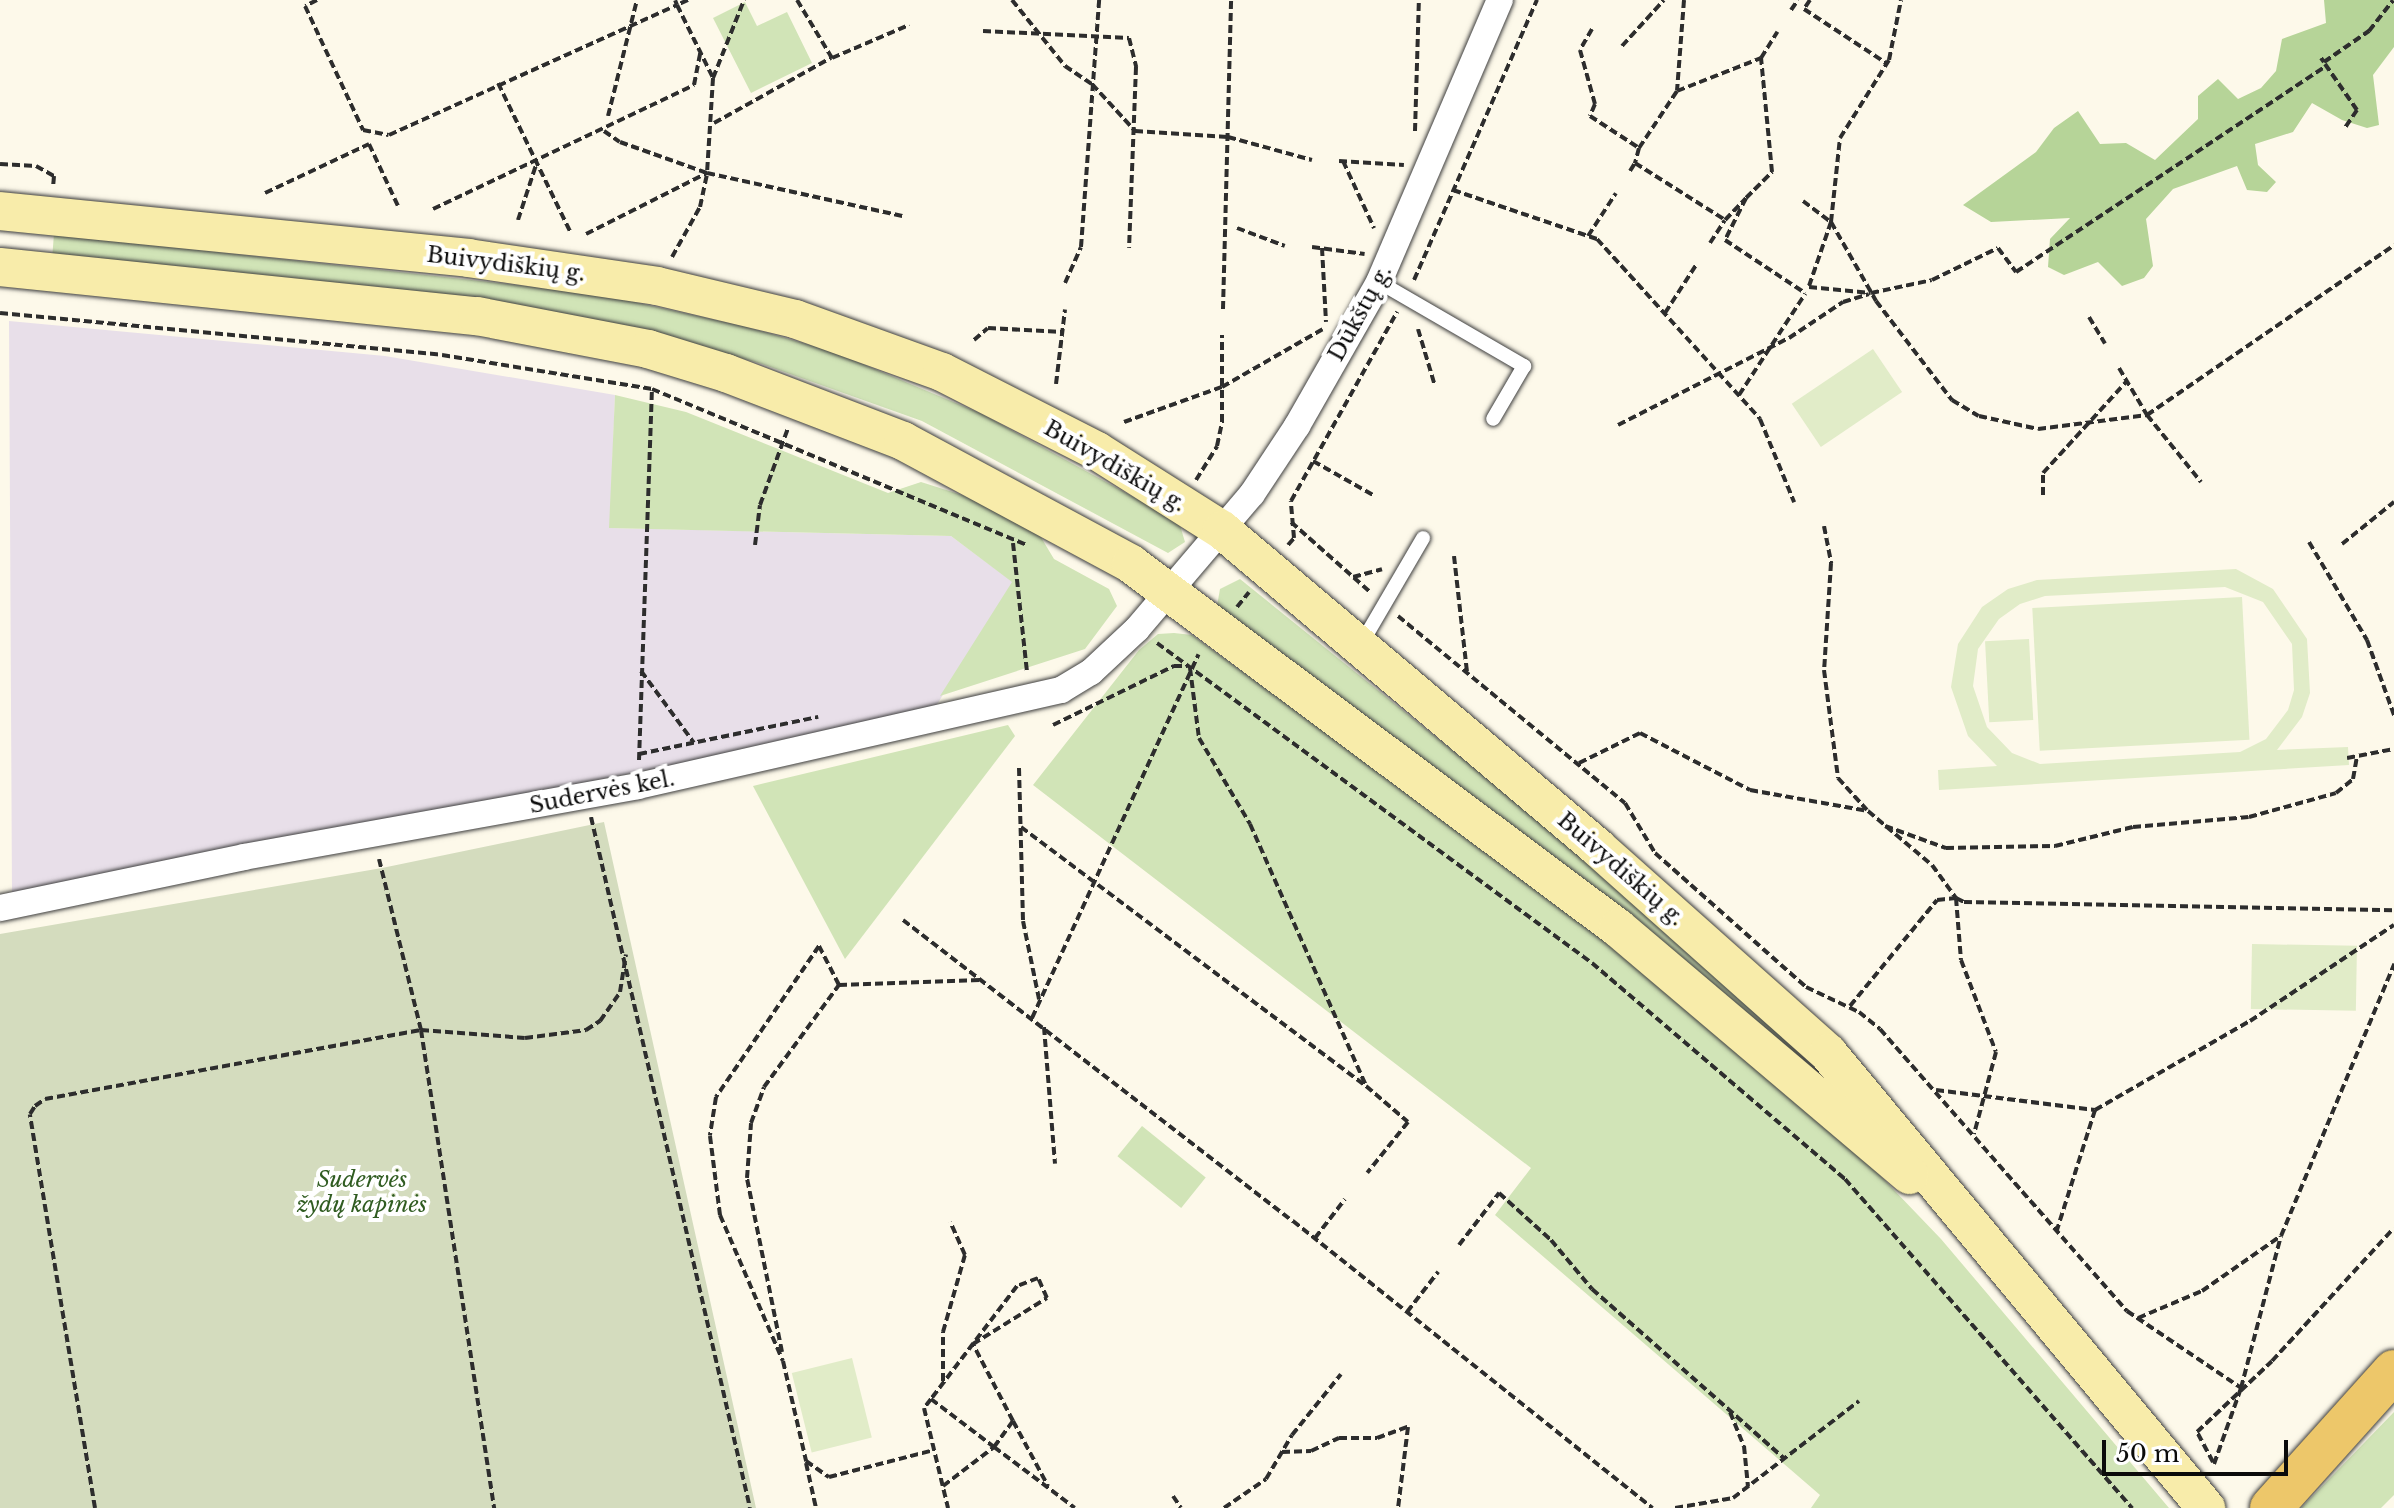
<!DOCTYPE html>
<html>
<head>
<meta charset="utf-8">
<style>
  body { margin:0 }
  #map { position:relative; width:2394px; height:1508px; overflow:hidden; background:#fdf9ea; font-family:"Libre Baskerville",serif }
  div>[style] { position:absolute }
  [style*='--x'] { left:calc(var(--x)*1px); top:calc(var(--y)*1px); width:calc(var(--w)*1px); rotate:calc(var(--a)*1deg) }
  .industrial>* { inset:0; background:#e8dfe9 }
  .green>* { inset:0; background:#d1e4b7; transform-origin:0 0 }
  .forest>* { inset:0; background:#b6d498 }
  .cemetery>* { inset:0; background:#d4dcbe }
  .pitch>* { inset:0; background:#e1ecc8; transform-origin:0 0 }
  .path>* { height:4px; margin-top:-2px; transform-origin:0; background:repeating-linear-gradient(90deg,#2d2d2d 0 8px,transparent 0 12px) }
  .roads { filter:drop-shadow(0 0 2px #3e3e3e) drop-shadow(0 0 2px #3e3e3e) }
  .service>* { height:14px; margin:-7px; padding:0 7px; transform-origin:7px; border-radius:7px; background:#fff }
  .minor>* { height:26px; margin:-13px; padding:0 13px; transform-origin:13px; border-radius:13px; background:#fff }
  .secondary>* { height:38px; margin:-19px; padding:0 19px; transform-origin:19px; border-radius:19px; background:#f8ecaa }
  .primary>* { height:42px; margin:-21px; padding:0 21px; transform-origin:21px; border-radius:21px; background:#edc76a }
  span { translate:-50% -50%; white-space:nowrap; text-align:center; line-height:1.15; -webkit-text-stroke:8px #fff; paint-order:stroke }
  .street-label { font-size:22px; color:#0b0b0b }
  .park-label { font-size:22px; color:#305c21; font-style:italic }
  .scale { position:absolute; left:2102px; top:1440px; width:186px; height:36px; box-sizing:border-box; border:4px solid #0b0b0b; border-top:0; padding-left:10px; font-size:24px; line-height:28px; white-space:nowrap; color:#0b0b0b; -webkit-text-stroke:6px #fff; paint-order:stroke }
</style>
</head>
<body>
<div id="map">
  <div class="industrial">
    <i style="clip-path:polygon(9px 321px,385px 356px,615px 395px,610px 528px,951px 536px,1013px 582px,931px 714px,12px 896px)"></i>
  </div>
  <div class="green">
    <i style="clip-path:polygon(745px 2px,757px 26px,787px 12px,812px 63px,751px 93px,713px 18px)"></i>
    <i style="clip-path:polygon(54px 234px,598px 294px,747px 327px,834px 352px,982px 414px,1179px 522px,1185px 542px,1168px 553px,922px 421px,762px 364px,662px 336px,52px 259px)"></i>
    <i style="clip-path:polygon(615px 395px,686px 412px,888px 493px,921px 482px,962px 495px,1036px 529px,1054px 559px,1109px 589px,1117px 606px,1085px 649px,940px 696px,1012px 582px,951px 536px,609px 528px)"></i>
    <i style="clip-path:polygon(1240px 579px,1638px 900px,1895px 1142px,1217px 606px,1220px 589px)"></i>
    <i style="clip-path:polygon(1174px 633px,1192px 635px,1576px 915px,1847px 1141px,1941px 1239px,2169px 1508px,1811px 1508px,1820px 1495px,1495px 1215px,1531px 1168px,1033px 785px,1139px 650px,1158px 634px)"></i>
    <i style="clip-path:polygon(1008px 725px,1015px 736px,845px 959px,753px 786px)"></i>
    <i style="left:1142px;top:1126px;width:82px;height:39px;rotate:39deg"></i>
    <i style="clip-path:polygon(2394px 1412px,2394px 1495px,2381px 1508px,2301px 1508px)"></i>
  </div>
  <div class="forest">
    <i style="clip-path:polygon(2324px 0,2394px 0,2394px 47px,2373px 75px,2379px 125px,2367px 128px,2342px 120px,2312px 103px,2293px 132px,2255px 144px,2258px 165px,2276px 182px,2267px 192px,2247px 190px,2237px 166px,2173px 189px,2146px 219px,2153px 266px,2144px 278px,2122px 286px,2098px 262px,2064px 275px,2048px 267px,2050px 239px,2070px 218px,1991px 222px,1963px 205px,2036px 152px,2054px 128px,2078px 111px,2100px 144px,2126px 143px,2155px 160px,2198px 119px,2198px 96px,2218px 79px,2238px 99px,2261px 88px,2276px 71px,2282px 39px,2326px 23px)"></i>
  </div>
  <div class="cemetery">
    <i style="clip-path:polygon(604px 822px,756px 1508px,0 1508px,0 934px,382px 868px)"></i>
  </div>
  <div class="pitch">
    <i style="left:1873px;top:349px;width:52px;height:98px;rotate:56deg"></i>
    <i style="clip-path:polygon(evenodd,2236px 569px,2273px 589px,2307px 639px,2310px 693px,2302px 717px,2277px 750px,2348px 747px,2349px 765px,1939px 790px,1938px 770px,1997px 766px,1968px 736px,1951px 687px,1958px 644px,1982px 607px,2008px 589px,2037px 580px,2236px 569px,2225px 587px,2263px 602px,2292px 644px,2294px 690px,2288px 710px,2266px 739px,2240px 752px,2040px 764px,2012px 753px,1987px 727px,1973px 686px,1978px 649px,1999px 619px,2020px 604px,2045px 596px,2225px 587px)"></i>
    <i style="left:2242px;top:597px;width:143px;height:210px;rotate:87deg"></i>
    <i style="left:2029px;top:639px;width:81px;height:44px;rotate:87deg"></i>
    <i style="left:2252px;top:944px;width:105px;height:65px;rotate:1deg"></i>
    <i style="left:852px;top:1358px;width:82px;height:62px;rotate:76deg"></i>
  </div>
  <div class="path">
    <i style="--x:317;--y:0;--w:13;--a:153"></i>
    <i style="--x:305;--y:6;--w:137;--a:64.9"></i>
    <i style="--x:363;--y:130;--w:26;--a:11"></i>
    <i style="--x:389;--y:135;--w:316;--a:-24.3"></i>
    <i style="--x:677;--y:5;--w:5;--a:-112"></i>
    <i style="--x:688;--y:0;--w:12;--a:156"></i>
    <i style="--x:677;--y:5;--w:81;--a:63.7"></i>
    <i style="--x:713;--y:78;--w:95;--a:93.6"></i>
    <i style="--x:797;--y:0;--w:68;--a:58.9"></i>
    <i style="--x:832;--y:58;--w:84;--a:-23.2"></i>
    <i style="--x:1012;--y:0;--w:85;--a:51.2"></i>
    <i style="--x:1065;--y:66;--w:32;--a:34"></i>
    <i style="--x:1092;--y:84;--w:64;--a:47.5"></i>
    <i style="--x:1135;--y:131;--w:93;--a:3.7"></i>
    <i style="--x:1228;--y:137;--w:87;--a:15.3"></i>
    <i style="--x:1684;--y:0;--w:91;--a:94.4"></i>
    <i style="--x:1677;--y:91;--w:90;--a:-21.4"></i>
    <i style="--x:1761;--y:58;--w:31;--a:-58"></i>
    <i style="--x:1810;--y:0;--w:11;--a:124"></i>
    <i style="--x:1804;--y:9;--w:98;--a:33.4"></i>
    <i style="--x:1791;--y:10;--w:12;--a:-55"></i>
    <i style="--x:1592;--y:29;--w:24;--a:120"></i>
    <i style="--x:1580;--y:50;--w:56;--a:74.5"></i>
    <i style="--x:1595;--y:104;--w:13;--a:113"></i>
    <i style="--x:1590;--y:116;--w:59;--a:33.1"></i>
    <i style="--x:1639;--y:148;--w:16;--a:105"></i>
    <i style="--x:1635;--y:163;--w:107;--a:32.3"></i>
    <i style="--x:1725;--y:220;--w:30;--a:-46"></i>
    <i style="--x:1746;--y:198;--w:47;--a:116.6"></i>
    <i style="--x:1725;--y:240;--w:96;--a:33.5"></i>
    <i style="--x:983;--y:31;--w:146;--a:2.7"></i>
    <i style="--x:1129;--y:38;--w:30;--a:76"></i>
    <i style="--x:1136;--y:67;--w:181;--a:92.2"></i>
    <i style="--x:1622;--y:46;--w:62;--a:-47.6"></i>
    <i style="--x:2321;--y:58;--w:5;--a:53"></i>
    <i style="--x:2324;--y:62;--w:55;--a:-34.6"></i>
    <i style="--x:2369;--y:31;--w:39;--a:-52"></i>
    <i style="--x:2325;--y:64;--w:56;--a:55.2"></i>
    <i style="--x:2357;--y:110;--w:22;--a:124"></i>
    <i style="--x:713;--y:78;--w:84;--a:-68.3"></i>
    <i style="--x:498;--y:83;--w:165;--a:64.1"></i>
    <i style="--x:608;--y:116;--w:120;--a:-76"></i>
    <i style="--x:714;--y:123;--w:134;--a:-29.1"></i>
    <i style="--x:604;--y:131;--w:19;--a:35"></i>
    <i style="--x:620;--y:142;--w:92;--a:19.6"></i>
    <i style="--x:1415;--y:131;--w:131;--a:-88.3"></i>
    <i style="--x:1639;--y:148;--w:69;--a:-56.3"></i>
    <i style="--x:1339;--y:161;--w:65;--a:3.5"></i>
    <i style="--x:1343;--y:161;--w:74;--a:65.2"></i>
    <i style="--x:0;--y:164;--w:36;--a:3"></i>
    <i style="--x:36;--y:166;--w:21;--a:29"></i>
    <i style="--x:54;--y:176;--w:11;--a:95"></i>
    <i style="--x:1630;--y:171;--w:9;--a:-58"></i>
    <i style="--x:1453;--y:190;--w:152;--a:18.8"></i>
    <i style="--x:1597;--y:239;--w:243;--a:47.8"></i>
    <i style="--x:1760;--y:419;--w:90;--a:67.7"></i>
    <i style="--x:265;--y:193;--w:115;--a:-25.2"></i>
    <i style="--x:369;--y:144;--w:68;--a:64.9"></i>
    <i style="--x:1746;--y:198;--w:37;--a:-45"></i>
    <i style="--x:1772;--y:172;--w:115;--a:-95.5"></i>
    <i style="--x:1803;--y:201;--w:35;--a:37"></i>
    <i style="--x:1831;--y:222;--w:91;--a:60.3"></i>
    <i style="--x:1876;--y:301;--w:125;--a:52.5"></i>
    <i style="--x:1952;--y:400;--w:31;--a:31"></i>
    <i style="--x:1979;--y:416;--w:60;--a:12.4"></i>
    <i style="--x:2038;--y:429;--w:110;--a:-7.3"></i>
    <i style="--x:2147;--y:415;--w:86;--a:51.1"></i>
    <i style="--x:433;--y:209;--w:289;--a:-25.4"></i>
    <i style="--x:694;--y:85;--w:33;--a:-79"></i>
    <i style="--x:518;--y:220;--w:58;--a:-71.9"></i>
    <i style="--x:1237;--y:228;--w:51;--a:20.6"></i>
    <i style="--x:586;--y:234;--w:136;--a:-26.8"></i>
    <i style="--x:1588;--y:236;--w:51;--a:-56.9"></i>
    <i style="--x:1710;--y:243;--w:27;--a:-57"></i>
    <i style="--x:1312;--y:247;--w:53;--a:7.5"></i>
    <i style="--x:1322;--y:248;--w:74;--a:86.9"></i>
    <i style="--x:672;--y:257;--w:57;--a:-60.8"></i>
    <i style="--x:700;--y:207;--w:35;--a:-78"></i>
    <i style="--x:707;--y:173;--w:200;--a:12.4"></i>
    <i style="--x:1414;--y:280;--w:306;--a:-66.3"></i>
    <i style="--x:1065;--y:283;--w:39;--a:-66"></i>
    <i style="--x:1081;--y:247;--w:248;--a:-85.8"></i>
    <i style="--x:1809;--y:286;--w:68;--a:-71"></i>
    <i style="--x:1831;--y:222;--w:84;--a:-83.9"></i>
    <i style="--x:1840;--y:138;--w:92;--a:-57.9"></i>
    <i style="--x:1889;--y:60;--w:61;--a:-78.7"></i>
    <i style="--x:1809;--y:287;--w:62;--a:5.5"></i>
    <i style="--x:1871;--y:293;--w:62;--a:-12"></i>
    <i style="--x:1932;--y:280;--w:73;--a:-25.9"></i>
    <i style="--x:1998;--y:248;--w:30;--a:53"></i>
    <i style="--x:2016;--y:272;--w:372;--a:-33.6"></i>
    <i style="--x:1223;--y:309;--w:309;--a:-88.5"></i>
    <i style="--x:0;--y:313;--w:444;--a:5.4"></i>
    <i style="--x:442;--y:355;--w:213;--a:9.2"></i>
    <i style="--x:652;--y:389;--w:406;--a:22.6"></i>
    <i style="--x:1665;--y:313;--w:57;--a:-57.1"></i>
    <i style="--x:2089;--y:317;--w:31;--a:59"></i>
    <i style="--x:1418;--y:329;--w:59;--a:73.4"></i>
    <i style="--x:974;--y:340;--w:18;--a:-41"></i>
    <i style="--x:988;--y:328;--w:75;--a:3.1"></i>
    <i style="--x:2119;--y:368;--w:55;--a:59.2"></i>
    <i style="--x:2147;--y:415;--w:300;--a:-34.5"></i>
    <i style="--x:1056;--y:384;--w:75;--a:-83.1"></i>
    <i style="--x:1739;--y:395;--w:121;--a:-56.8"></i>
    <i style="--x:1124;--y:422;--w:104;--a:-19.7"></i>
    <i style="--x:1222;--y:387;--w:116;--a:-29.9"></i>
    <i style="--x:1618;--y:425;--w:192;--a:-27"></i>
    <i style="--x:1789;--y:338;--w:65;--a:-33.7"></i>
    <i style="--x:1843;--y:302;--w:27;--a:-17"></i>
    <i style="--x:1313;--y:461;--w:69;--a:29.5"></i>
    <i style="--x:1196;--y:480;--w:40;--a:-58"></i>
    <i style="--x:1217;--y:446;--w:25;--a:-78"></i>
    <i style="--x:1222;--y:422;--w:87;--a:-90"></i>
    <i style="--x:2043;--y:495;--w:22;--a:-90"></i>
    <i style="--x:2043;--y:473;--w:125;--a:-47.6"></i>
    <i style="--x:1291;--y:522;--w:106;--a:41.5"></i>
    <i style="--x:1824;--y:526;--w:38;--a:79"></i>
    <i style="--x:1831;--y:563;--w:107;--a:93.7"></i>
    <i style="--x:1824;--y:670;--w:109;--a:82.6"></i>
    <i style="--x:1838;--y:778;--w:43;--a:47.8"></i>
    <i style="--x:2309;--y:542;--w:114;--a:59.4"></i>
    <i style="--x:2367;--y:640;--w:80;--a:70.2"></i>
    <i style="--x:1013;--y:543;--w:130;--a:83.8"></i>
    <i style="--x:2342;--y:544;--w:67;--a:-38.9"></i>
    <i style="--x:755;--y:545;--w:40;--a:-82.9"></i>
    <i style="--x:760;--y:505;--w:82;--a:-70"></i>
    <i style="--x:1288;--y:545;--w:9;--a:-49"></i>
    <i style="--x:1294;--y:538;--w:37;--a:-95"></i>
    <i style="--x:1291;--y:501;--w:217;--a:-60.7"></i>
    <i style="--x:1454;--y:556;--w:117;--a:83.6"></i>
    <i style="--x:1353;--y:577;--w:30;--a:-15"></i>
    <i style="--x:1237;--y:607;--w:19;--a:-51"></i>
    <i style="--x:1398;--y:616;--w:294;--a:39.5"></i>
    <i style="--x:1625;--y:803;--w:58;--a:59"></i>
    <i style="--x:1655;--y:853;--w:202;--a:41.6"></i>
    <i style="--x:1806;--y:987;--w:59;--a:25.3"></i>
    <i style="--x:1859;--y:1012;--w:27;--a:39"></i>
    <i style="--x:1880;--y:1029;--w:375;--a:48.8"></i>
    <i style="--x:2127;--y:1311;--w:138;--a:34"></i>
    <i style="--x:1157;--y:643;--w:540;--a:36.34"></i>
    <i style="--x:1592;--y:963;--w:333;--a:40.5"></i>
    <i style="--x:1845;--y:1179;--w:437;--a:48.9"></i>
    <i style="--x:1190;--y:668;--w:71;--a:82.7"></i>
    <i style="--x:1199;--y:738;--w:100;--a:59.3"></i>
    <i style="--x:1250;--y:824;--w:287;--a:66.1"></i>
    <i style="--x:1366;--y:1086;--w:55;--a:40.6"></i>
    <i style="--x:1408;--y:1122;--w:65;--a:128.8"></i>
    <i style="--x:641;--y:671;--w:89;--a:53.6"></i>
    <i style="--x:1053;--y:725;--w:135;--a:-26"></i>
    <i style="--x:1174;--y:666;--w:13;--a:0"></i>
    <i style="--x:639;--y:754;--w:183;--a:-11.7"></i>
    <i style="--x:2347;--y:758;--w:48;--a:-10.8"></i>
    <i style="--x:639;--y:760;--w:371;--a:-88"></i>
    <i style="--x:1579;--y:763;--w:68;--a:-26.2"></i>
    <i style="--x:1640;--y:733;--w:124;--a:27.4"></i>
    <i style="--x:1750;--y:790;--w:120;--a:10.1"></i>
    <i style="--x:1868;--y:811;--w:84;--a:40.2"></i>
    <i style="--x:1932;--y:865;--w:41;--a:54"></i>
    <i style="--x:1956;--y:898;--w:9;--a:27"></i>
    <i style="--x:1964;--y:902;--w:430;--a:1.1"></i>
    <i style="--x:1019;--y:768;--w:153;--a:88.5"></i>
    <i style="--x:1023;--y:921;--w:80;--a:78.4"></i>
    <i style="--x:591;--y:817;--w:709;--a:77.04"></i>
    <i style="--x:1885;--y:826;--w:65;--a:19.8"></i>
    <i style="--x:1946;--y:848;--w:109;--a:-1.1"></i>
    <i style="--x:2055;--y:846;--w:80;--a:-13.7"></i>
    <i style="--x:2133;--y:827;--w:116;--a:-4.9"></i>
    <i style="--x:2249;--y:817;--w:90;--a:-15.4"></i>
    <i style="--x:2336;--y:793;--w:22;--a:-39"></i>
    <i style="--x:2353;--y:779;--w:22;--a:-80"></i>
    <i style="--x:1021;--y:827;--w:429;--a:36.9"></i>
    <i style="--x:379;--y:859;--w:176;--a:76.2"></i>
    <i style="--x:421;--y:1030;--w:484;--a:81.3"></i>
    <i style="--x:903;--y:920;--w:493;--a:37.7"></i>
    <i style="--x:1293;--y:1221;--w:460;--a:38.6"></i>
    <i style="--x:839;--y:985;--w:44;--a:-117.1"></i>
    <i style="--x:819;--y:946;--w:183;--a:124.3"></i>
    <i style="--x:716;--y:1097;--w:39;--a:99"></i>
    <i style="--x:710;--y:1136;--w:80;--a:82.8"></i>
    <i style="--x:720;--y:1215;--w:159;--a:66.7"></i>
    <i style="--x:783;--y:1361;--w:103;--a:77"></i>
    <i style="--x:806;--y:1461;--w:28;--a:35"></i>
    <i style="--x:829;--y:1477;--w:108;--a:-14.4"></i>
    <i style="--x:1850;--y:1006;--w:137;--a:-50.6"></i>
    <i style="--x:1937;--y:900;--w:19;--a:-6"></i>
    <i style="--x:1956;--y:898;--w:62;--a:85.4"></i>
    <i style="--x:1961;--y:960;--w:98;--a:69.2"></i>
    <i style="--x:1996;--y:1052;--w:85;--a:105"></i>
    <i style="--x:1032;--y:1018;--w:400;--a:-65.4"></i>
    <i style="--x:1044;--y:1027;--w:137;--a:85.4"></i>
    <i style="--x:1936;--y:1090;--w:160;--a:7.2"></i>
    <i style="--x:2095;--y:1110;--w:126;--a:107.6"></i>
    <i style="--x:2095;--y:1110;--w:179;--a:-29.9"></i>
    <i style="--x:2250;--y:1021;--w:173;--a:-33.7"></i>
    <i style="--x:1315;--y:1238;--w:49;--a:-52.4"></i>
    <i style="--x:1459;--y:1245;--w:66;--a:-52.4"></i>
    <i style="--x:1499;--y:1193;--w:70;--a:42.1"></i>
    <i style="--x:1551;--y:1240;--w:64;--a:50.1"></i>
    <i style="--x:1592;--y:1289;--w:257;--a:41.4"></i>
    <i style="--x:1407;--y:1312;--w:51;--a:-52.2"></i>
    <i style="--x:2138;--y:1318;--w:69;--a:-22.9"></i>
    <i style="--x:2202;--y:1291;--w:94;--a:-35"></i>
    <i style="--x:782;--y:1352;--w:177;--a:-101.4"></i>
    <i style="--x:747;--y:1178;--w:55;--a:-85.8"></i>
    <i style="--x:751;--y:1123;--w:38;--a:-70"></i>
    <i style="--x:764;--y:1087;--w:127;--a:-53.7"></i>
    <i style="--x:839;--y:985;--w:141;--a:-2"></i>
    <i style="--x:943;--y:1381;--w:49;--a:-90"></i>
    <i style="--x:943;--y:1332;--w:80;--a:-74.1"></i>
    <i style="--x:965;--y:1255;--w:36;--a:-114"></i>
    <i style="--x:931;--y:1399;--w:11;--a:128"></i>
    <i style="--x:924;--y:1408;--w:103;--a:76.5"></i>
    <i style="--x:1730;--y:1412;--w:37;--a:68"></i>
    <i style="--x:1744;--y:1446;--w:41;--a:84.4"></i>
    <i style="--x:1013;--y:1421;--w:74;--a:61.7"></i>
    <i style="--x:1282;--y:1452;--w:29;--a:-2"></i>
    <i style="--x:1311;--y:1451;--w:31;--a:-25"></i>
    <i style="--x:1339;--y:1438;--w:38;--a:0"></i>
    <i style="--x:1377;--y:1438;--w:33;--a:-20"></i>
    <i style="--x:1408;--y:1427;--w:82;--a:97"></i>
    <i style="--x:2213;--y:1462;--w:34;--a:-118"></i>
    <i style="--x:2197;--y:1432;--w:103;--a:-43.4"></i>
    <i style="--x:2272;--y:1361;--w:180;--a:-47.5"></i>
    <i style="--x:806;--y:1463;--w:46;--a:77.5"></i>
    <i style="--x:2214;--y:1464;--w:81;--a:-70.4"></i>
    <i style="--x:2241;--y:1388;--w:157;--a:-75.3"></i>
    <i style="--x:2281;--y:1236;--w:295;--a:-67.4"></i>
    <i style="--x:943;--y:1486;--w:64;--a:-37.4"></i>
    <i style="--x:994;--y:1447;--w:32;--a:-54"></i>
    <i style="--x:1013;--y:1421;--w:87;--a:-117.5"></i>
    <i style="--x:973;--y:1344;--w:87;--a:-31.9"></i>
    <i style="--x:1047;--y:1298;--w:22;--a:-114"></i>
    <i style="--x:1038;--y:1278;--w:22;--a:159"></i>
    <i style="--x:1017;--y:1286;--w:142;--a:127.3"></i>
    <i style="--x:931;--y:1399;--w:79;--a:37.3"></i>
    <i style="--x:994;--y:1447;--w:101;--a:37"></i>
    <i style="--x:1173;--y:1496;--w:14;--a:56"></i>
    <i style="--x:95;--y:1508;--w:399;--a:-99.4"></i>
    <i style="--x:30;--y:1114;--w:9;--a:-58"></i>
    <i style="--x:35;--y:1106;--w:12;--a:-35"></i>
    <i style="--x:45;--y:1099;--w:382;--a:-10.4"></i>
    <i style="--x:421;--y:1030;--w:104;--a:4.4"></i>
    <i style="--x:525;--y:1038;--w:62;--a:-7.5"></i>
    <i style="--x:586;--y:1030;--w:17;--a:-33"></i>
    <i style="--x:600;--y:1021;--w:35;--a:-55"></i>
    <i style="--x:620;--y:992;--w:38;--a:-81"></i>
    <i style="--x:1224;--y:1508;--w:51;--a:-34.6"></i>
    <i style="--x:1266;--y:1479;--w:51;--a:-59.4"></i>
    <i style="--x:1292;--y:1435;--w:78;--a:-51.2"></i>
    <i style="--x:1675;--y:1508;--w:59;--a:-9.8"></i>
    <i style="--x:1733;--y:1498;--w:159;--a:-37.6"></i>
  </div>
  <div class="roads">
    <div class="service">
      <i style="--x:1379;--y:282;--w:168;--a:30.1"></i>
      <i style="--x:1524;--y:366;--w:61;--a:120.3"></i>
      <i style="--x:1360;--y:646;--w:125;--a:-59.7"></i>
    </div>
    <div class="minor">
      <i style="--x:0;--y:908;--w:249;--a:-11.8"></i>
      <i style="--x:244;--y:857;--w:400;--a:-10.2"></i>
      <i style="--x:638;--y:786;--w:434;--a:-12.8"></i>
      <i style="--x:1061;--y:690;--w:35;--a:-31"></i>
      <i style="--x:1091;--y:672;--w:63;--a:-43.1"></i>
      <i style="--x:1137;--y:629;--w:177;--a:-49.6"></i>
      <i style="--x:1252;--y:494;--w:82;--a:-56.5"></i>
      <i style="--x:1297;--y:426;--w:166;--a:-60.3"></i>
      <i style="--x:1379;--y:282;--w:307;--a:-66.8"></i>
    </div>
    <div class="secondary">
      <i style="--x:0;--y:211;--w:470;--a:5.7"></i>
      <i style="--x:468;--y:258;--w:191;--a:8.4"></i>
      <i style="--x:657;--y:286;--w:142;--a:13.4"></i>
      <i style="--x:795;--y:319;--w:156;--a:19.8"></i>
      <i style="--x:942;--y:372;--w:174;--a:27"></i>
      <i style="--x:1097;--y:451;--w:148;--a:32.3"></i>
      <i style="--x:1222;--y:530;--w:492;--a:40.2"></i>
      <i style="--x:1598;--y:848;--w:308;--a:41.7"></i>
      <i style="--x:1828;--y:1053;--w:592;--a:50.28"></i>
      <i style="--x:0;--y:267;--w:480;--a:5.9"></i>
      <i style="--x:477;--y:316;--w:174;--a:10.9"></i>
      <i style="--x:648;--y:349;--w:82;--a:17.1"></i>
      <i style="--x:726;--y:373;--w:190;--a:21"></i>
      <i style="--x:903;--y:441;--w:259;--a:28.3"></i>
      <i style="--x:1131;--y:564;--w:608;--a:36.78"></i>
      <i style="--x:1618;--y:928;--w:382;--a:40.3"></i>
    </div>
    <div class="primary">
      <i style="--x:2271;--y:1508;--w:184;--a:-48.1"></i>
    </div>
  </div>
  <div class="street-label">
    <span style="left:506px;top:264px;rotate:7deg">Buivydiškių g.</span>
    <span style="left:1360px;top:313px;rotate:-61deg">Dūkštų g.</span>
    <span style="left:1115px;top:466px;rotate:30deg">Buivydiškių g.</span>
    <span style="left:602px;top:792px;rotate:-11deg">Sudervės kel.</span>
    <span style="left:1621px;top:869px;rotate:41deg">Buivydiškių g.</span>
  </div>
  <div class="park-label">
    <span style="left:362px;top:1192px">Sudervės<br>žydų kapinės</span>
  </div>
  <div class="scale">50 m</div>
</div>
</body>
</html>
